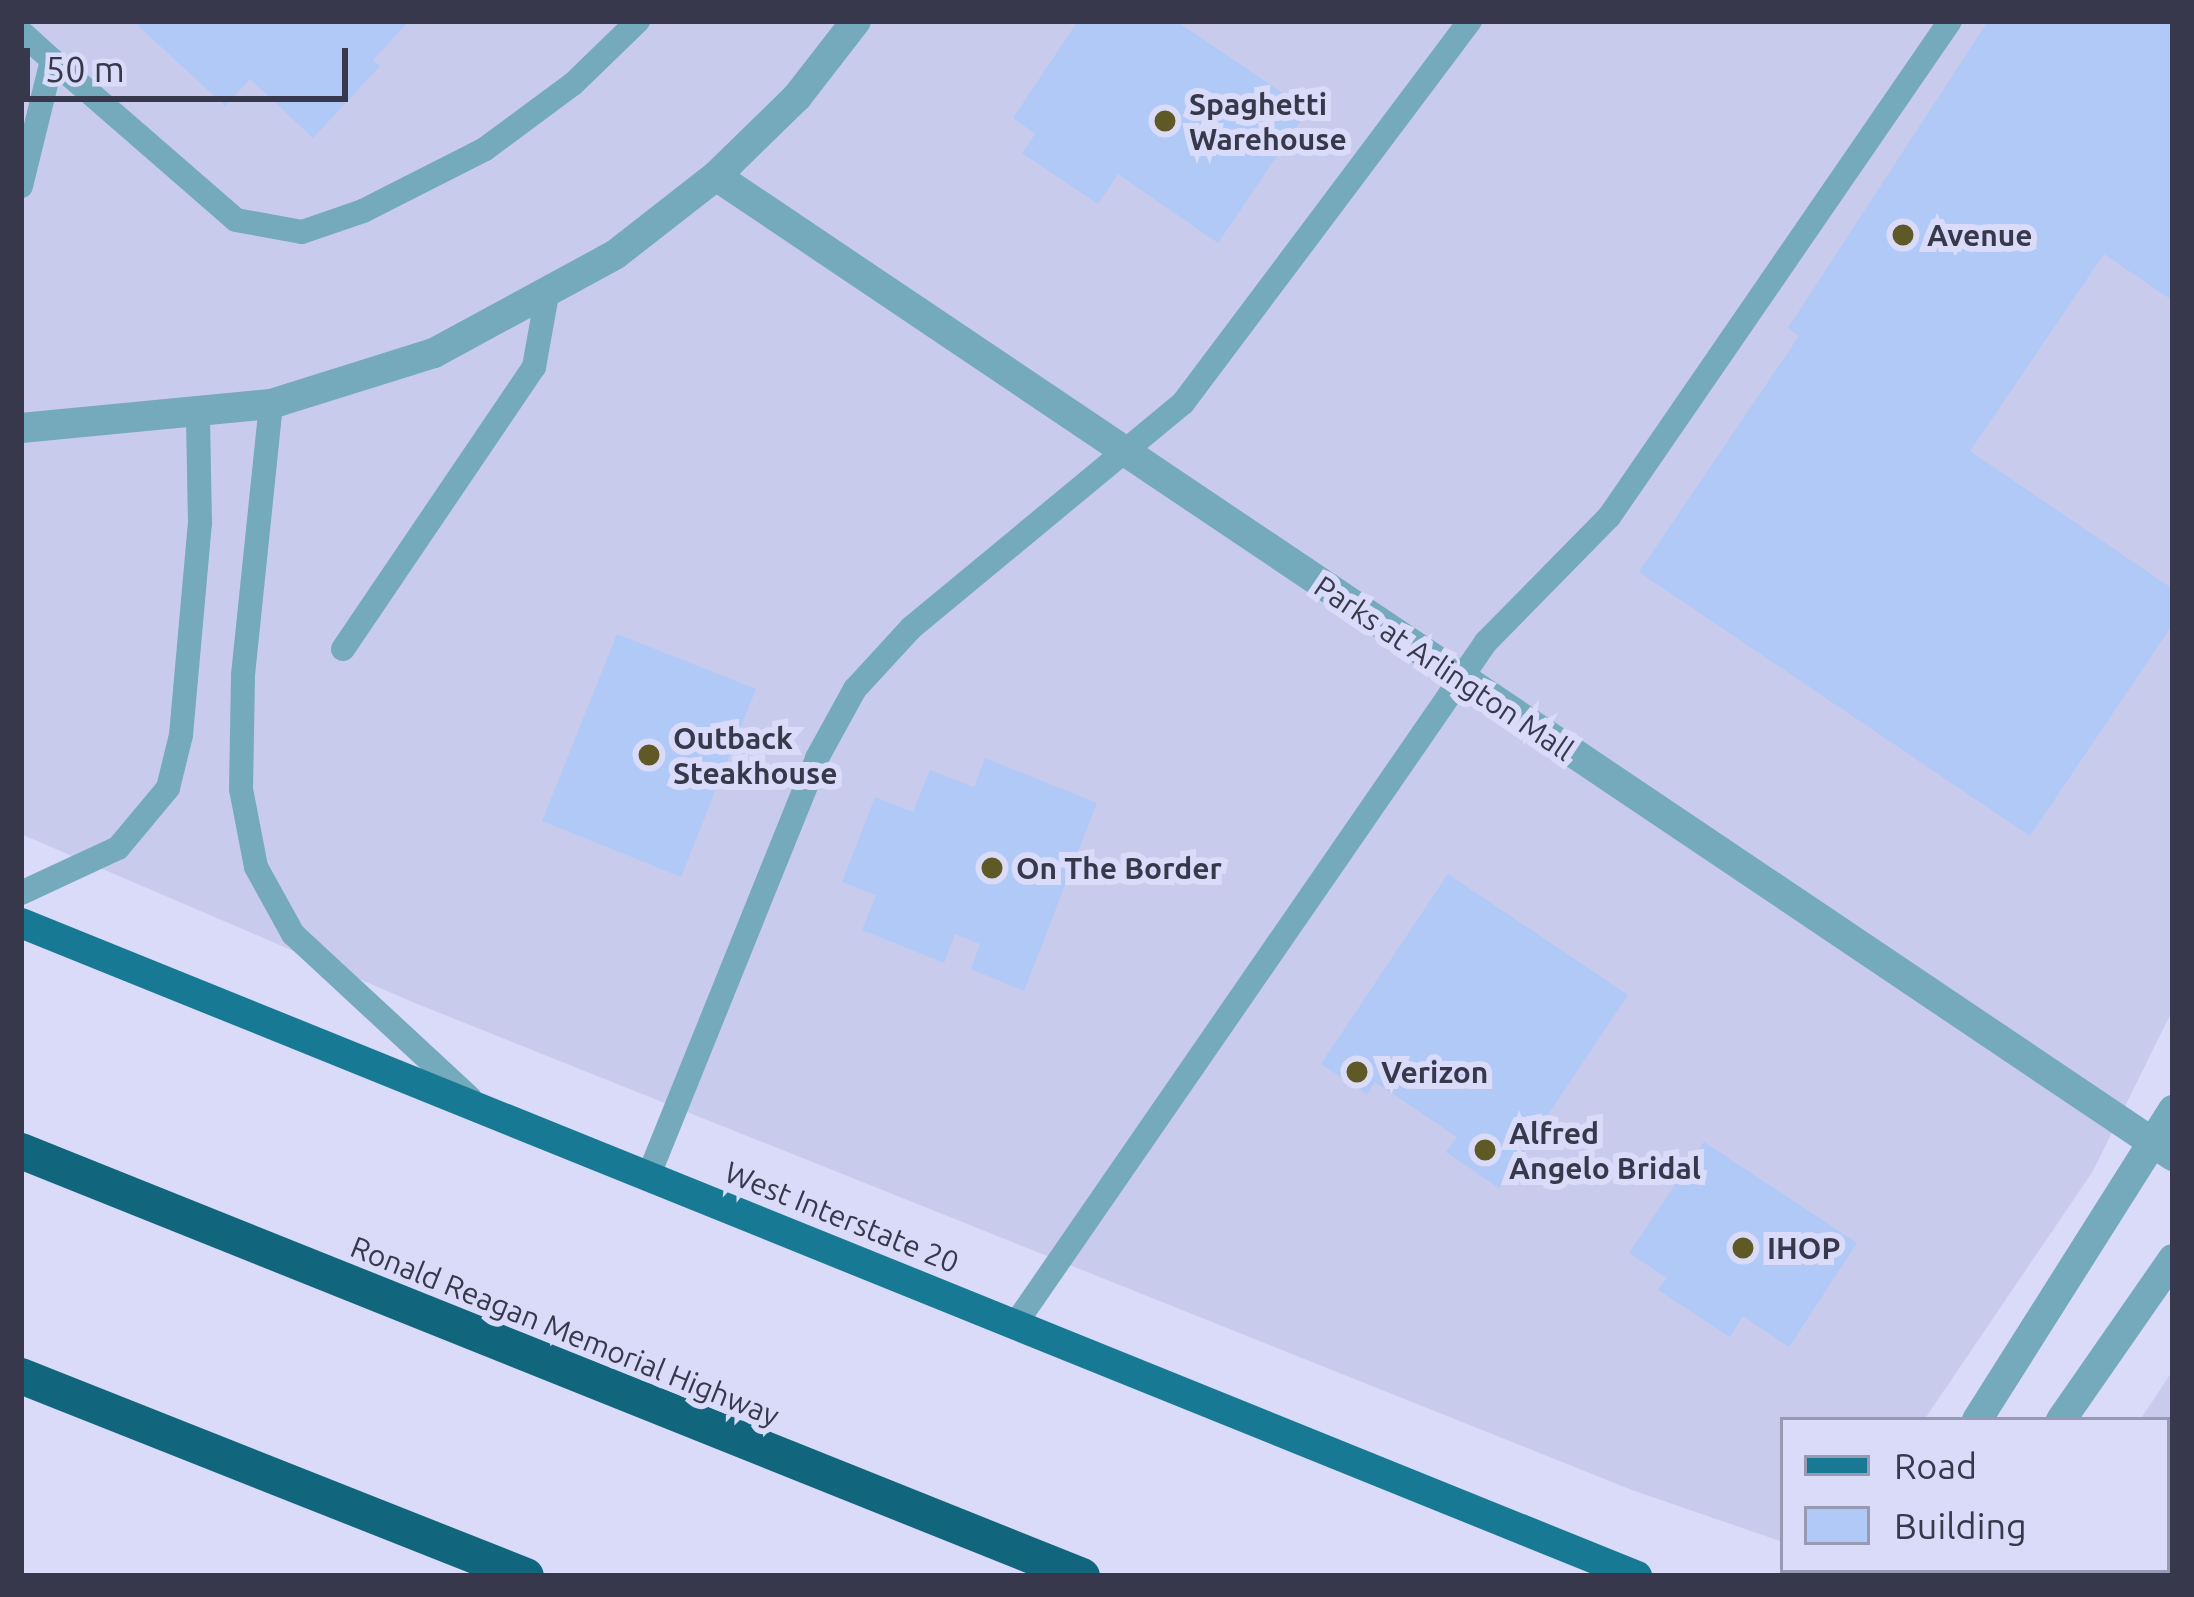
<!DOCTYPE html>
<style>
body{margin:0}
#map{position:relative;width:2194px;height:1597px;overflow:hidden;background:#d9dbf9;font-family:Ubuntu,sans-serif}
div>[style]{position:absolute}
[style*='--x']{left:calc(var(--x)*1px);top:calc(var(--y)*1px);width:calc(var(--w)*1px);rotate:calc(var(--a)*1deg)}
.built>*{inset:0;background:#c8cbec}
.building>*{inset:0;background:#b0c9f6}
.service>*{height:24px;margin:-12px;padding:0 12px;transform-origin:12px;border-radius:12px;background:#75a9bc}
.minor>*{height:30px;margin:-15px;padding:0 15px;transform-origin:15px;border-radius:15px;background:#75a9bc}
.tertiary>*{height:30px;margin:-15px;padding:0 15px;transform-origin:15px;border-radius:15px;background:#75a9bc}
.primary>*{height:30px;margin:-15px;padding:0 15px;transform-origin:15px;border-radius:15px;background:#177994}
.motorway>*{height:36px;margin:-18px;padding:0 18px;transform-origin:18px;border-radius:18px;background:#11657c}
.dots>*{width:33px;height:33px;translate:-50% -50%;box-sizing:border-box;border:6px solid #d9dbf9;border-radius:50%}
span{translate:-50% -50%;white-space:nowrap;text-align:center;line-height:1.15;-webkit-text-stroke:12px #d9dbf9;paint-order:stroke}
.poi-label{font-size:30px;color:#37384c;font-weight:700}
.left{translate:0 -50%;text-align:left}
.street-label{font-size:30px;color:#37384c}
.frame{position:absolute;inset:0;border:24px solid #37384c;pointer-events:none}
.legend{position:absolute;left:1780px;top:1417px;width:390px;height:156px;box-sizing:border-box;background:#d9dbf9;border:3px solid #989ab4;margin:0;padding:15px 21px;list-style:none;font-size:36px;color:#37384c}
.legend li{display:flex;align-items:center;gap:24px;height:60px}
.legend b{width:60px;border:3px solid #989ab4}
.scale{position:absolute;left:24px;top:48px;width:324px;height:54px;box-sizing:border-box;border:6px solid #37384c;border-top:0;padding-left:15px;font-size:36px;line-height:42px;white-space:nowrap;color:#37384c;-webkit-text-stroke:9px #d9dbf9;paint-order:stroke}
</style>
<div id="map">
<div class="built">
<i style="clip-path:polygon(21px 21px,2173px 21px,2173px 1009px,2093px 1171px,1924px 1420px,1783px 1420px,1783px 1542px,1632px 1490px,415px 1003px,21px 834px)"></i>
<i style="clip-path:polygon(2173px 1370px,2173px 1576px,2155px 1576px,2145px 1570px,2167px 1570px,2167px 1420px,2140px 1420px)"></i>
</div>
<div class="building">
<i style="clip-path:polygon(133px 21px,409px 21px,373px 60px,380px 66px,313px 138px,250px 79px,225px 106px)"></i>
<i style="clip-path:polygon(1078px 21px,1176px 21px,1308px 110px,1218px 243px,1118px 174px,1098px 204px,1022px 153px,1035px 134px,1013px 118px)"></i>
<i style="clip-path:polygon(1988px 21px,2173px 21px,2173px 301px,2104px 254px,1970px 451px,2173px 589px,2173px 624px,2030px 836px,1639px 572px,1799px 336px,1788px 328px)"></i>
<i style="clip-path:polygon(617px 634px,756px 689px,681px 877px,542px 821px)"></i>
<i style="clip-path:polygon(985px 758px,1097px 803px,1024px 991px,971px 969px,980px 944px,955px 934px,944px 963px,862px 930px,876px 895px,842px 882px,875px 797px,913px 812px,930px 770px,974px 787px)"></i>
<i style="clip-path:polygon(1448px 874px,1628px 995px,1499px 1188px,1446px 1152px,1457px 1137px,1375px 1082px,1367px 1094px,1321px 1064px)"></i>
<i style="clip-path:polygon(1704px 1142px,1857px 1243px,1789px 1347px,1743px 1316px,1730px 1337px,1658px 1290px,1667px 1278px,1629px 1253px)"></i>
</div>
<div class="service">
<i style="--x:21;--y:32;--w:42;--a:42.1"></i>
<i style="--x:52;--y:60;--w:130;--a:103.8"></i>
<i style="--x:52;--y:60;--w:244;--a:41"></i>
<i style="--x:236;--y:220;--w:67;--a:10.3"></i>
<i style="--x:302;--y:232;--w:65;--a:-19"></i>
<i style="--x:363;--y:211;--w:137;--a:-26.9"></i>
<i style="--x:485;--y:149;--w:109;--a:-36.5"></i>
<i style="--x:573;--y:84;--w:91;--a:-44.1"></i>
<i style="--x:271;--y:404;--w:273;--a:95.9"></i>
<i style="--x:243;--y:676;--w:113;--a:91"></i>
<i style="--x:241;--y:789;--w:79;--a:79.1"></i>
<i style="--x:256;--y:867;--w:77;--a:61.1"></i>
<i style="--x:293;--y:934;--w:241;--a:42.8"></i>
<i style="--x:343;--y:649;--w:341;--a:-55.9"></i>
<i style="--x:534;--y:367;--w:73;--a:-79.8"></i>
<i style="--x:21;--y:893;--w:107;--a:-24.9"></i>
<i style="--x:118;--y:848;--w:78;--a:-50.2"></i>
<i style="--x:168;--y:788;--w:55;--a:-76.2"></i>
<i style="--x:181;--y:735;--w:213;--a:-84.9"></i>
<i style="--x:200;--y:523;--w:109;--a:-91.1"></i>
<i style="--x:648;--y:1177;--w:452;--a:-68"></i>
<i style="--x:817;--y:758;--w:79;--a:-61.2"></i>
<i style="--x:855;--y:689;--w:83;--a:-47.4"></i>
<i style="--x:911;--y:628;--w:353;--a:-39.6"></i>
<i style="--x:1183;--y:403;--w:478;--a:-53.1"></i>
<i style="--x:1014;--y:1326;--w:831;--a:-55.39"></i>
<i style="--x:1486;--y:642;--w:175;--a:-45.5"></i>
<i style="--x:1609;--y:517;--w:602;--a:-55.49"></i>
<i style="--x:2167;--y:1450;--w:12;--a:-59"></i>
<i style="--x:2167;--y:1516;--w:9;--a:49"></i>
</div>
<div class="minor">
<i style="--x:716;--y:176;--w:1756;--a:33.93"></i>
<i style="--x:21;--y:428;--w:251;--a:-5.5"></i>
<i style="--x:271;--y:404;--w:171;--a:-17.4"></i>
<i style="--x:434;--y:353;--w:207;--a:-28.5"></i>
<i style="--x:616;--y:254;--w:127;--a:-38"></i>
<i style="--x:716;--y:176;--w:113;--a:-44.3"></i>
<i style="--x:797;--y:97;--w:96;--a:-52.2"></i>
</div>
<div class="tertiary">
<i style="--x:1977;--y:1420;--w:367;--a:-57.7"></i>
<i style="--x:2061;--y:1420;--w:196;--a:-55.2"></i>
<i style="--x:1866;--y:1576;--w:7;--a:-56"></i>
<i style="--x:1977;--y:1576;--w:6;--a:-72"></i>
</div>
<div class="primary">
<i style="--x:21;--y:923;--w:1743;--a:22"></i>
</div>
<div class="motorway">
<i style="--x:21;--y:1151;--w:1143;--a:21.83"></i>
<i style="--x:21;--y:1376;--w:543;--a:21.61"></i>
</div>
<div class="dots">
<i style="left:1165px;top:121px;background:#5f5925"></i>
<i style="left:1903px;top:235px;background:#5f5925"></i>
<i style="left:649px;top:755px;background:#5f5925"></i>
<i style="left:992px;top:868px;background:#5f5925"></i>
<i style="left:1357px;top:1072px;background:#5f5925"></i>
<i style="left:1485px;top:1150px;background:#5f5925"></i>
<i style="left:1743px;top:1248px;background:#5f5925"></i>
</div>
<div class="poi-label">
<span class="left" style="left:1189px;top:121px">Spaghetti<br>Warehouse</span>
<span class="left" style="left:1927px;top:235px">Avenue</span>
<span class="left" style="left:673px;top:755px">Outback<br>Steakhouse</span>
<span class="left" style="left:1016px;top:868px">On The Border</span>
<span class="left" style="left:1381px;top:1072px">Verizon</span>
<span class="left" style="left:1509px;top:1150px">Alfred<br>Angelo Bridal</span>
<span class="left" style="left:1767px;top:1248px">IHOP</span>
</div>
<div class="street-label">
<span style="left:1444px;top:668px;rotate:34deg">Parks at Arlington Mall</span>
<span style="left:842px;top:1217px;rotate:22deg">West Interstate 20</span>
<span style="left:565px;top:1331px;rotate:22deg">Ronald Reagan Memorial Highway</span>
</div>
<div class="frame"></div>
<ul class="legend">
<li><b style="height:15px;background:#177994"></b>Road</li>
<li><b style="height:33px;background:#b0c9f6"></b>Building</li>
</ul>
<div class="scale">50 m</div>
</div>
